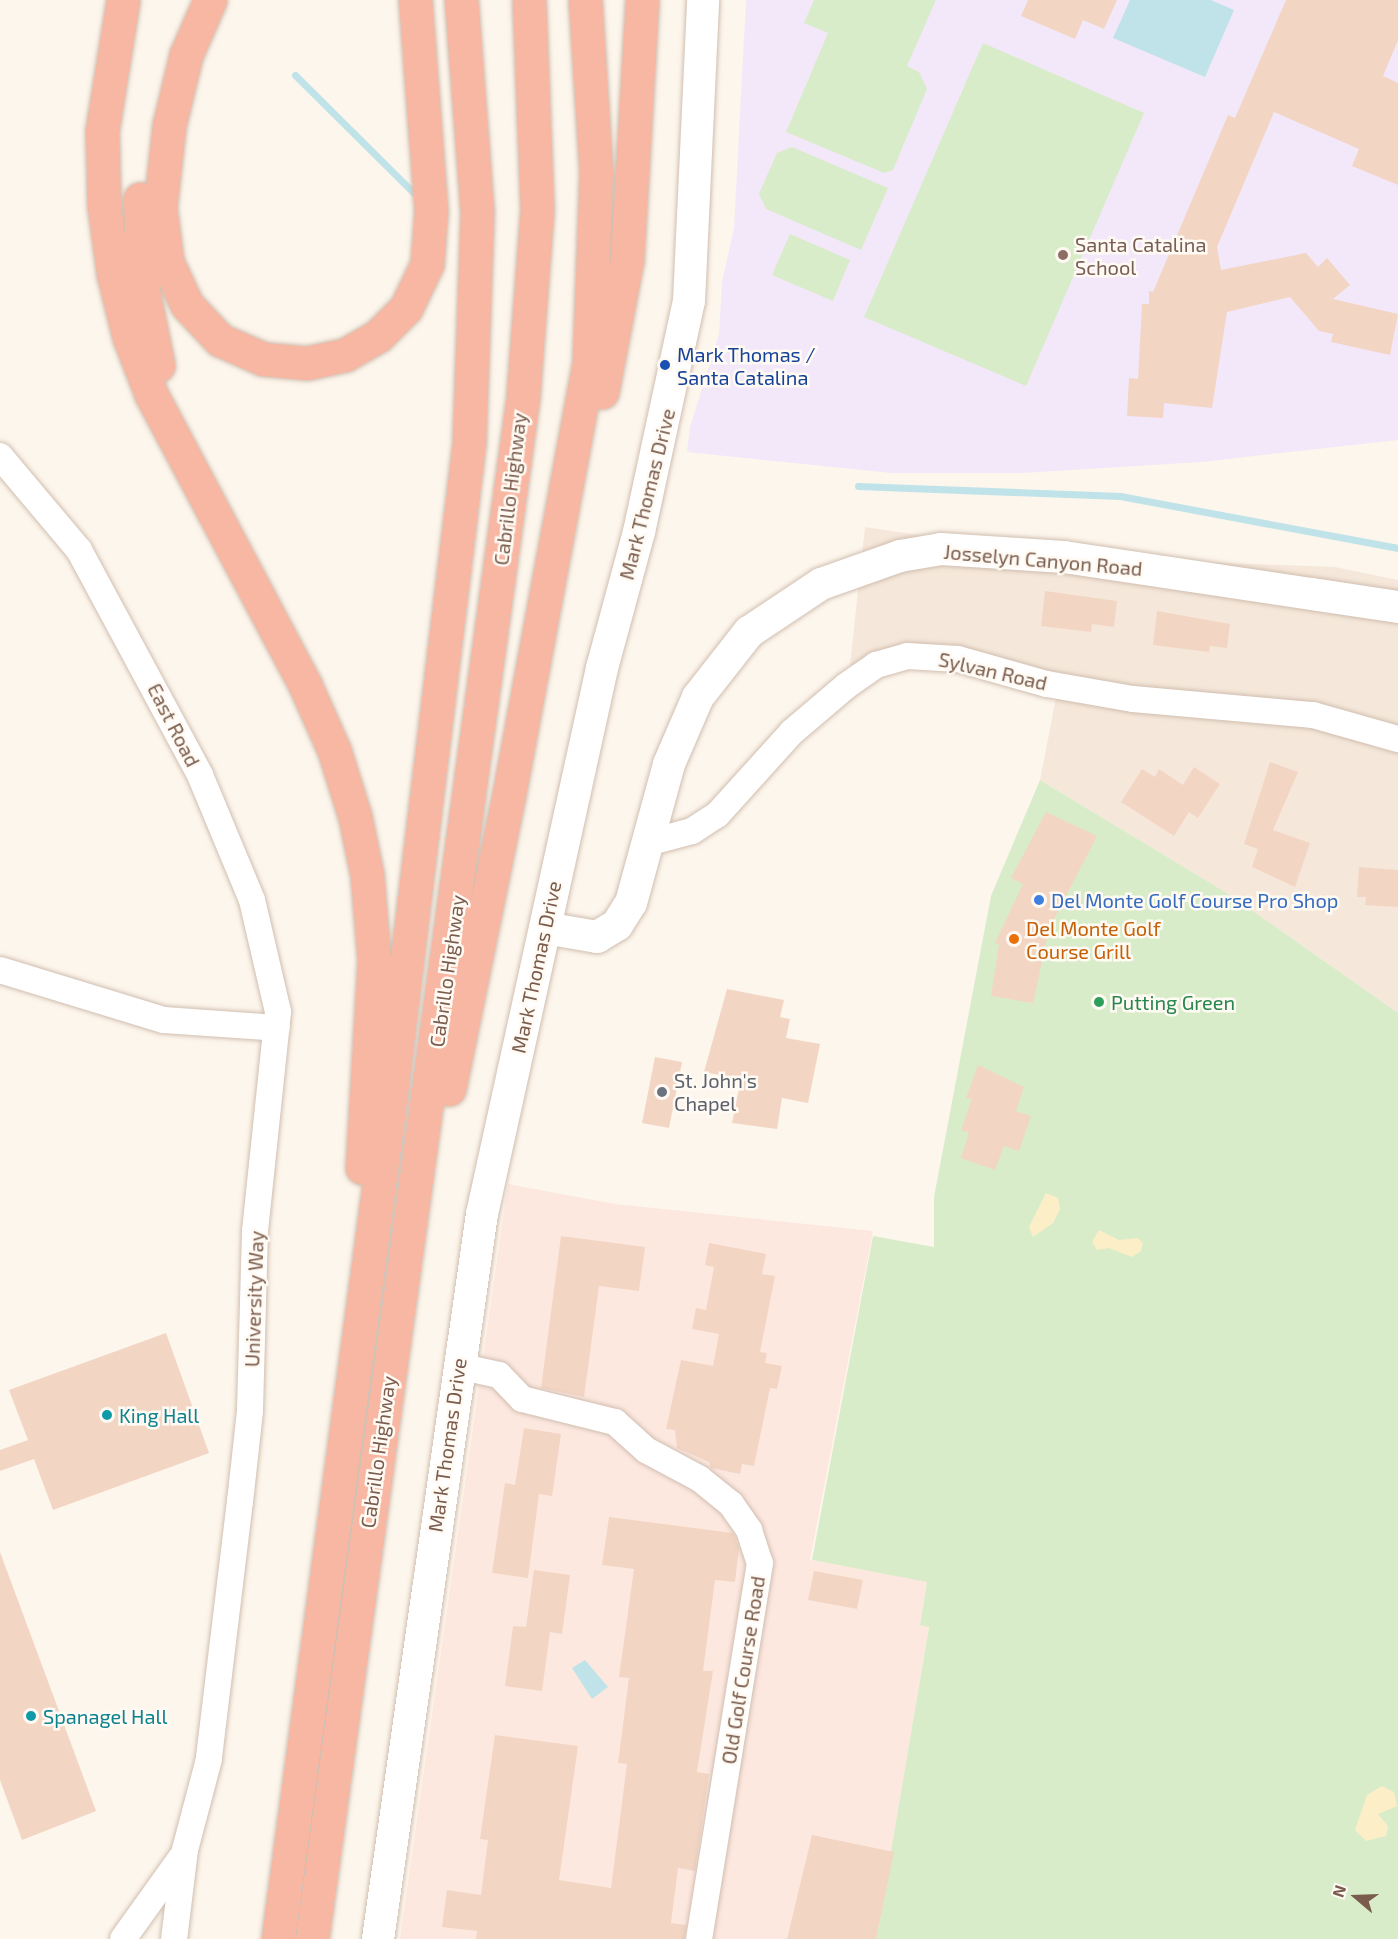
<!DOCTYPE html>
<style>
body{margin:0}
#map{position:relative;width:1398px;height:1939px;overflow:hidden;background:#fdf6ec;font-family:"Exo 2",sans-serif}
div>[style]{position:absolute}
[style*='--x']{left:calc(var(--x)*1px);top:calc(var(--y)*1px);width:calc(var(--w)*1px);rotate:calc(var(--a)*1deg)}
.residential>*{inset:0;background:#f5e8da}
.commercial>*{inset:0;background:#fde8e0}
.education>*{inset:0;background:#f3e8fa}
.green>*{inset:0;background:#d8ecc9}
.sand>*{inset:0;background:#fcefc7}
.water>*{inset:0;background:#bfe3e8}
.stream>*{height:7px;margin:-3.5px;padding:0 3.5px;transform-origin:3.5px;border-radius:3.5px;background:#bfe3e8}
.building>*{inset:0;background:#f3d5c3}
.roads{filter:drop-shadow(0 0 2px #d1beb0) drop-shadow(0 0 2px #d1beb0)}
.minor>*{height:26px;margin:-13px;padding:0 13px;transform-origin:13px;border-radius:13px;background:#fff}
.tertiary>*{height:32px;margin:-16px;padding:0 16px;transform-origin:16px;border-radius:16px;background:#fff}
.motorway>*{height:33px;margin:-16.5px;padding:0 16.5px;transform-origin:16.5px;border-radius:16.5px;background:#f7b7a3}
.dots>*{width:16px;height:16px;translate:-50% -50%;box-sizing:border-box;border:3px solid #fffaf3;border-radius:50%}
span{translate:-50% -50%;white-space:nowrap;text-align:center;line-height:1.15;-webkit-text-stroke:5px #fffaf3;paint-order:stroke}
.education-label{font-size:20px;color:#785e54}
.left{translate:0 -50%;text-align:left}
.transit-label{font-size:20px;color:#164399}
.street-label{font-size:20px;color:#7a5c4d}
.shop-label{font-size:20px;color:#366cbe}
.food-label{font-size:20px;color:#c56008}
.leisure-label{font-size:20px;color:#27864d}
.worship-label{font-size:20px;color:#5b616d}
.culture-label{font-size:20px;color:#0d838f}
.north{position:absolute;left:1326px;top:1867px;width:60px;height:60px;-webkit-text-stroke:4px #fffaf3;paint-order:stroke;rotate:289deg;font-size:16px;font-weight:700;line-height:24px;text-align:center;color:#7a5c4d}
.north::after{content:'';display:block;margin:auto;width:21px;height:27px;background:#7a5c4d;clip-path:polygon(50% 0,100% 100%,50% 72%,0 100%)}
</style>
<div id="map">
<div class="residential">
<i style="clip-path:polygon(865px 527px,1064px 557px,1335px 567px,1398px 580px,1398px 1013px,1230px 895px,1040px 780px,1061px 672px,850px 665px)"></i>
</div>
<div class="commercial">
<i style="clip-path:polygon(508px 1184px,615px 1204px,873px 1231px,810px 1560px,927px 1581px,920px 1624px,929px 1626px,876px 1939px,400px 1939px)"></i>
</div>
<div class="education">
<i style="clip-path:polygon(746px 0,1398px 0,1398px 440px,1201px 462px,1023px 473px,891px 473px,687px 452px,690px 427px,719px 334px,722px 282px,734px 228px)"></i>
</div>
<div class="green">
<i style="clip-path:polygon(814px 0,936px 0,907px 66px,919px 72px,927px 89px,893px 170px,884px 173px,786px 132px,828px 33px,804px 23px)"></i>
<i style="clip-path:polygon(983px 43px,1144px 113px,1026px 386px,864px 317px)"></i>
<i style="clip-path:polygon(792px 147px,888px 188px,861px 250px,766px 209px,759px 194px,777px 153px)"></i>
<i style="clip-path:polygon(790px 234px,850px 260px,833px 301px,772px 275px)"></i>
<i style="clip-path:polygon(1040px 780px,1230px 895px,1398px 1013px,1398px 1939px,876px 1939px,929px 1627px,920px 1625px,927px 1582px,812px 1560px,873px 1236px,934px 1247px,934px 1197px,991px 896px)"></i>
</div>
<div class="sand">
<i style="clip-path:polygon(1046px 1193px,1058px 1198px,1060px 1209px,1053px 1223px,1033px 1237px,1029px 1227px)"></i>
<i style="clip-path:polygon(1099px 1230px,1119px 1240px,1138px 1238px,1143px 1243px,1141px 1251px,1132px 1257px,1109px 1248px,1097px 1250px,1092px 1242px)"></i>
<i style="clip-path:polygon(1382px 1786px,1394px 1792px,1397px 1806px,1378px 1814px,1388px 1826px,1386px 1836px,1366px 1841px,1355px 1830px,1367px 1795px)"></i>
</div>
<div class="water">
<i style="clip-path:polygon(1130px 0,1211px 0,1234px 10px,1205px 77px,1113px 38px)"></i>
<i style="clip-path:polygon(585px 1660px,608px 1687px,592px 1699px,572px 1668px)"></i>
</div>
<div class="stream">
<i style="--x:295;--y:75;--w:168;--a:44.8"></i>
<i style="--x:858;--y:486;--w:262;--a:2.2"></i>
<i style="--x:1120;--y:496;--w:283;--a:10.6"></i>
</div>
<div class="building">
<i style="clip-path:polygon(1028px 0,1117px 0,1104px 29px,1083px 20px,1075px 39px,1021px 16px)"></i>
<i style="clip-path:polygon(1286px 0,1398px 0,1398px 40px,1383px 76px,1398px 83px,1398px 185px,1352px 166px,1359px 149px,1274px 112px,1217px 247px,1221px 270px,1306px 253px,1318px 267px,1327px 258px,1350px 285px,1333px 299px,1398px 314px,1390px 355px,1331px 342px,1333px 334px,1319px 331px,1290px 297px,1227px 312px,1212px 408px,1164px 403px,1163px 418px,1127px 416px,1129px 378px,1138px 379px,1142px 304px,1149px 304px,1149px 291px,1153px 292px,1228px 115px,1235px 118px)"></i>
<i style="clip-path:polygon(1045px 591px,1117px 601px,1114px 627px,1092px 624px,1091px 632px,1041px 626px)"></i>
<i style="clip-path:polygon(1157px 611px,1230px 624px,1227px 648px,1210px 646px,1209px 652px,1153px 645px)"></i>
<i style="clip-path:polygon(1270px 762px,1298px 772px,1273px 830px,1310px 843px,1295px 887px,1252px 867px,1258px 849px,1244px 844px)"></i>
<i style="clip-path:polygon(1194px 767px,1220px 784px,1198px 818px,1189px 812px,1174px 836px,1121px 802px,1142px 769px,1155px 777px,1159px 769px,1183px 785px)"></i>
<i style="clip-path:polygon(1046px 812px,1097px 836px,1049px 929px,1033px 1003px,991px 996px,999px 944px,995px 943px,1023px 884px,1011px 878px)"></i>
<i style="clip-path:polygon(1359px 867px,1398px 870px,1398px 907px,1365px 905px,1366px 897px,1357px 897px)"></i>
<i style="clip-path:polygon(727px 989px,784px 1000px,780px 1017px,790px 1019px,786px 1038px,820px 1044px,808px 1103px,782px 1098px,777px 1129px,732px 1123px,741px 1079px,704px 1072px)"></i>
<i style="clip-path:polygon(655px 1057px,682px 1062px,669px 1128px,642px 1123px)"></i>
<i style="clip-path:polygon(978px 1065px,1024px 1087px,1016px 1111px,1031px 1116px,1019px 1151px,1004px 1146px,995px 1170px,961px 1158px,969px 1133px,961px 1130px,972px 1099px,966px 1098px)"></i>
<i style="clip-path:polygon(561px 1236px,645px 1247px,639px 1291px,599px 1286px,584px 1397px,541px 1388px)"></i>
<i style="clip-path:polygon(709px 1243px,766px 1254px,762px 1274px,775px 1276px,760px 1352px,767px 1353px,765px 1363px,782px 1366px,777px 1389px,770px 1388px,754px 1466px,742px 1464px,740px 1474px,711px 1468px,709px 1462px,677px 1448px,675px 1430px,666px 1429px,681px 1360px,713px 1366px,719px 1334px,692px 1329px,696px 1308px,706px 1310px,714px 1267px,705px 1265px)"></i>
<i style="clip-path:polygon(166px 1333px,209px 1453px,53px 1510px,34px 1459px,0 1471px,0 1450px,28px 1440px,9px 1390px)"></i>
<i style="clip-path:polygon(524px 1428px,561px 1434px,552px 1496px,539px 1494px,528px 1578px,492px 1573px,505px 1483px,515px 1485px)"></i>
<i style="clip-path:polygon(609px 1517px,733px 1533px,739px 1548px,735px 1582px,715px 1580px,703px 1671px,713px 1671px,697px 1772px,709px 1774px,695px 1871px,678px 1868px,671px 1923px,686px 1925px,684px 1939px,476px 1939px,477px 1931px,442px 1927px,447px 1890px,481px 1895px,488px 1840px,480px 1839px,495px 1735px,578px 1746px,559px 1880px,611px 1888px,627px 1764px,618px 1763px,629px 1678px,619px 1677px,634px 1569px,602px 1565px)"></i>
<i style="clip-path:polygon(0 1552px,96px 1811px,22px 1840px,0 1780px)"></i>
<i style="clip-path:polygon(534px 1570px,570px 1575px,562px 1634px,550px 1632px,542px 1691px,505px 1686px,513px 1626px,526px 1627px)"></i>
<i style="clip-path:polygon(814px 1571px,863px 1580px,857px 1609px,808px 1600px)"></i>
<i style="clip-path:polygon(812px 1835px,894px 1852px,876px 1939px,787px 1939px)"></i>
</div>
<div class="roads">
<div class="minor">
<i style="--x:0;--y:456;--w:123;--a:50"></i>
<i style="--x:79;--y:550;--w:255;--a:61.7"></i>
<i style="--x:200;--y:775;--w:135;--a:67.4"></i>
<i style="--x:252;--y:900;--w:115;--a:76.9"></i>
<i style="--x:278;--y:1012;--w:220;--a:96"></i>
<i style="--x:255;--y:1231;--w:180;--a:91.6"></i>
<i style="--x:250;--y:1411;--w:91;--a:96.3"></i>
<i style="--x:240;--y:1501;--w:260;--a:96.9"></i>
<i style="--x:209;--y:1759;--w:94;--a:104.8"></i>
<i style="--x:185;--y:1850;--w:90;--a:97"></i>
<i style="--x:651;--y:842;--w:42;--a:-15"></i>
<i style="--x:692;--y:831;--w:30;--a:-33"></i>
<i style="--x:717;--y:815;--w:112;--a:-47.9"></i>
<i style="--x:792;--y:732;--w:71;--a:-40.4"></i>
<i style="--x:846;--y:686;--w:37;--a:-35"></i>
<i style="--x:876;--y:665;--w:32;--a:-16"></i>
<i style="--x:907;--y:656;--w:51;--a:3.4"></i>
<i style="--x:958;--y:659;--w:92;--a:15.7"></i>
<i style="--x:1047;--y:684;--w:87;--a:9.9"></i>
<i style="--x:1133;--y:699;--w:181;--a:5.1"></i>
<i style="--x:1313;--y:715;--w:88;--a:15.8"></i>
<i style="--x:0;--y:970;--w:171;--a:17"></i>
<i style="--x:164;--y:1020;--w:113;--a:4"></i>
<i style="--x:458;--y:1366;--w:42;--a:12.4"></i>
<i style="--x:499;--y:1375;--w:33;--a:46"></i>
<i style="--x:522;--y:1399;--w:96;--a:13.9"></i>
<i style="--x:615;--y:1422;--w:42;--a:42.1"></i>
<i style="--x:646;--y:1450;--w:61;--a:28.2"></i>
<i style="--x:700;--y:1479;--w:40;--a:39"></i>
<i style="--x:731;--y:1504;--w:32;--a:55"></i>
<i style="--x:749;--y:1530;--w:35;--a:72"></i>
<i style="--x:760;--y:1563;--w:381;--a:99.2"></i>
<i style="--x:123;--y:1939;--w:100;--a:-54.4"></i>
</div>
<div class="tertiary">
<i style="--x:545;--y:928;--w:53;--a:9.8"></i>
<i style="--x:597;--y:937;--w:23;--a:-31"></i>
<i style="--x:617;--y:925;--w:26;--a:-58"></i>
<i style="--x:631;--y:903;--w:144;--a:-74.7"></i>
<i style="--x:669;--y:764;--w:73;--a:-66.6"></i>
<i style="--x:698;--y:697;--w:83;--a:-51.9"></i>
<i style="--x:749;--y:632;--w:87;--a:-33.7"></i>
<i style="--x:821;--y:584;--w:84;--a:-19.5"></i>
<i style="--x:900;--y:556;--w:42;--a:-9.7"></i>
<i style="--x:941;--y:549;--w:123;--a:3.7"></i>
<i style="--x:1064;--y:557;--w:338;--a:8.5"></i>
<i style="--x:378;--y:1939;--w:732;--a:-81.84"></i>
<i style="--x:482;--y:1214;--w:559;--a:-77.6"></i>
<i style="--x:602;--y:668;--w:141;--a:-74.8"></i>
<i style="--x:639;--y:532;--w:236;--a:-77.8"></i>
<i style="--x:689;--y:301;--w:301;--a:-87.3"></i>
</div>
<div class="motorway">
<i style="--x:123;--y:0;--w:133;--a:99.1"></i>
<i style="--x:102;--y:131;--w:75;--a:88.5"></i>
<i style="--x:104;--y:206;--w:68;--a:82.3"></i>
<i style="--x:113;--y:273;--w:66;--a:76"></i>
<i style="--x:129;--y:337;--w:61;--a:68.9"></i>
<i style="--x:151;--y:394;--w:329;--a:62.1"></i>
<i style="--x:305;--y:685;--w:71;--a:66"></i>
<i style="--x:334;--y:750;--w:70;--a:72.6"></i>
<i style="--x:355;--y:817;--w:59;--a:78.3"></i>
<i style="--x:367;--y:875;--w:86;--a:85.3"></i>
<i style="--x:374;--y:961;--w:207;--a:93.3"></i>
<i style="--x:210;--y:0;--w:60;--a:113.6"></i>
<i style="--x:186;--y:55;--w:73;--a:103.5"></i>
<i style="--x:169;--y:126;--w:82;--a:96.3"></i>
<i style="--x:160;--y:208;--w:54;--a:82.6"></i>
<i style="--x:167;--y:262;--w:47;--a:65.1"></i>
<i style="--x:187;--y:305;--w:48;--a:46.7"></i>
<i style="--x:220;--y:340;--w:47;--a:23.8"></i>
<i style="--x:263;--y:359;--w:44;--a:5.2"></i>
<i style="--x:307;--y:363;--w:39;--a:-12"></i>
<i style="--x:345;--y:355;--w:38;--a:-30"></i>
<i style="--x:378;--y:336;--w:40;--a:-45"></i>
<i style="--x:406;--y:308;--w:49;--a:-64.5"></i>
<i style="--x:427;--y:264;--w:53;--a:-85.7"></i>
<i style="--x:431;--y:211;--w:212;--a:-94.3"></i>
<i style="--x:140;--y:199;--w:92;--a:88.1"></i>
<i style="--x:143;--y:291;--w:76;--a:78.5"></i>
<i style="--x:602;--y:392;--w:134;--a:-79.3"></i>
<i style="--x:627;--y:260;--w:260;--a:-86.7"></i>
<i style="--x:449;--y:1089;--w:301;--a:-78.5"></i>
<i style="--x:509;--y:794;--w:440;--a:-79.5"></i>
<i style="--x:589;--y:361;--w:188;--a:-87.9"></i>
<i style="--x:596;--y:173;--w:173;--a:-93.6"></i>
<i style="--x:278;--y:1939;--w:837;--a:-82.38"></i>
<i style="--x:389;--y:1109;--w:671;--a:-83.15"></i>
<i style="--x:469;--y:443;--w:232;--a:-88"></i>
<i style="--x:477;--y:211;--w:212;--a:-94.3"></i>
<i style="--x:312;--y:1939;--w:1557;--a:-82.21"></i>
<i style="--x:523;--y:396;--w:188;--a:-85.7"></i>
<i style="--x:537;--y:209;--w:209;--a:-92.2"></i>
</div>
</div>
<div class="dots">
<i style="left:1063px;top:255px;background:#8d6e63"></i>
<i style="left:665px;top:365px;background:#1a4fb4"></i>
<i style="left:1039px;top:900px;background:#3f7fe0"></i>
<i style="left:1014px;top:939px;background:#e8710a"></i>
<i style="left:1099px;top:1002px;background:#2e9e5b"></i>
<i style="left:662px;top:1092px;background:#6b7280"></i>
<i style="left:107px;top:1415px;background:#0f9aa8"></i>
<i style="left:31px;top:1716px;background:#0f9aa8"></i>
</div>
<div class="education-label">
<span class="left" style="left:1075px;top:256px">Santa Catalina<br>School</span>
</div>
<div class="transit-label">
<span class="left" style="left:677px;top:366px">Mark Thomas /<br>Santa Catalina</span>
</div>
<div class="street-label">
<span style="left:510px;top:489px;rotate:-83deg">Cabrillo Highway</span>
<span style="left:647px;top:494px;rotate:-76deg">Mark Thomas Drive</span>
<span style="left:1043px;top:560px;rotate:5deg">Josselyn Canyon Road</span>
<span style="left:993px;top:671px;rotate:13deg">Sylvan Road</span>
<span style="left:174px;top:725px;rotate:63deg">East Road</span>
<span style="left:536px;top:967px;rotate:-78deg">Mark Thomas Drive</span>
<span style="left:447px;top:971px;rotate:-82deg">Cabrillo Highway</span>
<span style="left:254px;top:1299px;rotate:-88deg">University Way</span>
<span style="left:447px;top:1445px;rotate:-82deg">Mark Thomas Drive</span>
<span style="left:378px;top:1452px;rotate:-82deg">Cabrillo Highway</span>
<span style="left:743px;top:1670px;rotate:-81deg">Old Golf Course Road</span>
</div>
<div class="shop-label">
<span class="left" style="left:1051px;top:900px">Del Monte Golf Course Pro Shop</span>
</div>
<div class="food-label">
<span class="left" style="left:1026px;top:940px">Del Monte Golf<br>Course Grill</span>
</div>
<div class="leisure-label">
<span class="left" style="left:1111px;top:1002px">Putting Green</span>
</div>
<div class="worship-label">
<span class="left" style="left:674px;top:1092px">St. John's<br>Chapel</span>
</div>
<div class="culture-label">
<span class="left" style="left:119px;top:1415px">King Hall</span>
<span class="left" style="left:43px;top:1716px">Spanagel Hall</span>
</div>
<div class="north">N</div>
</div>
